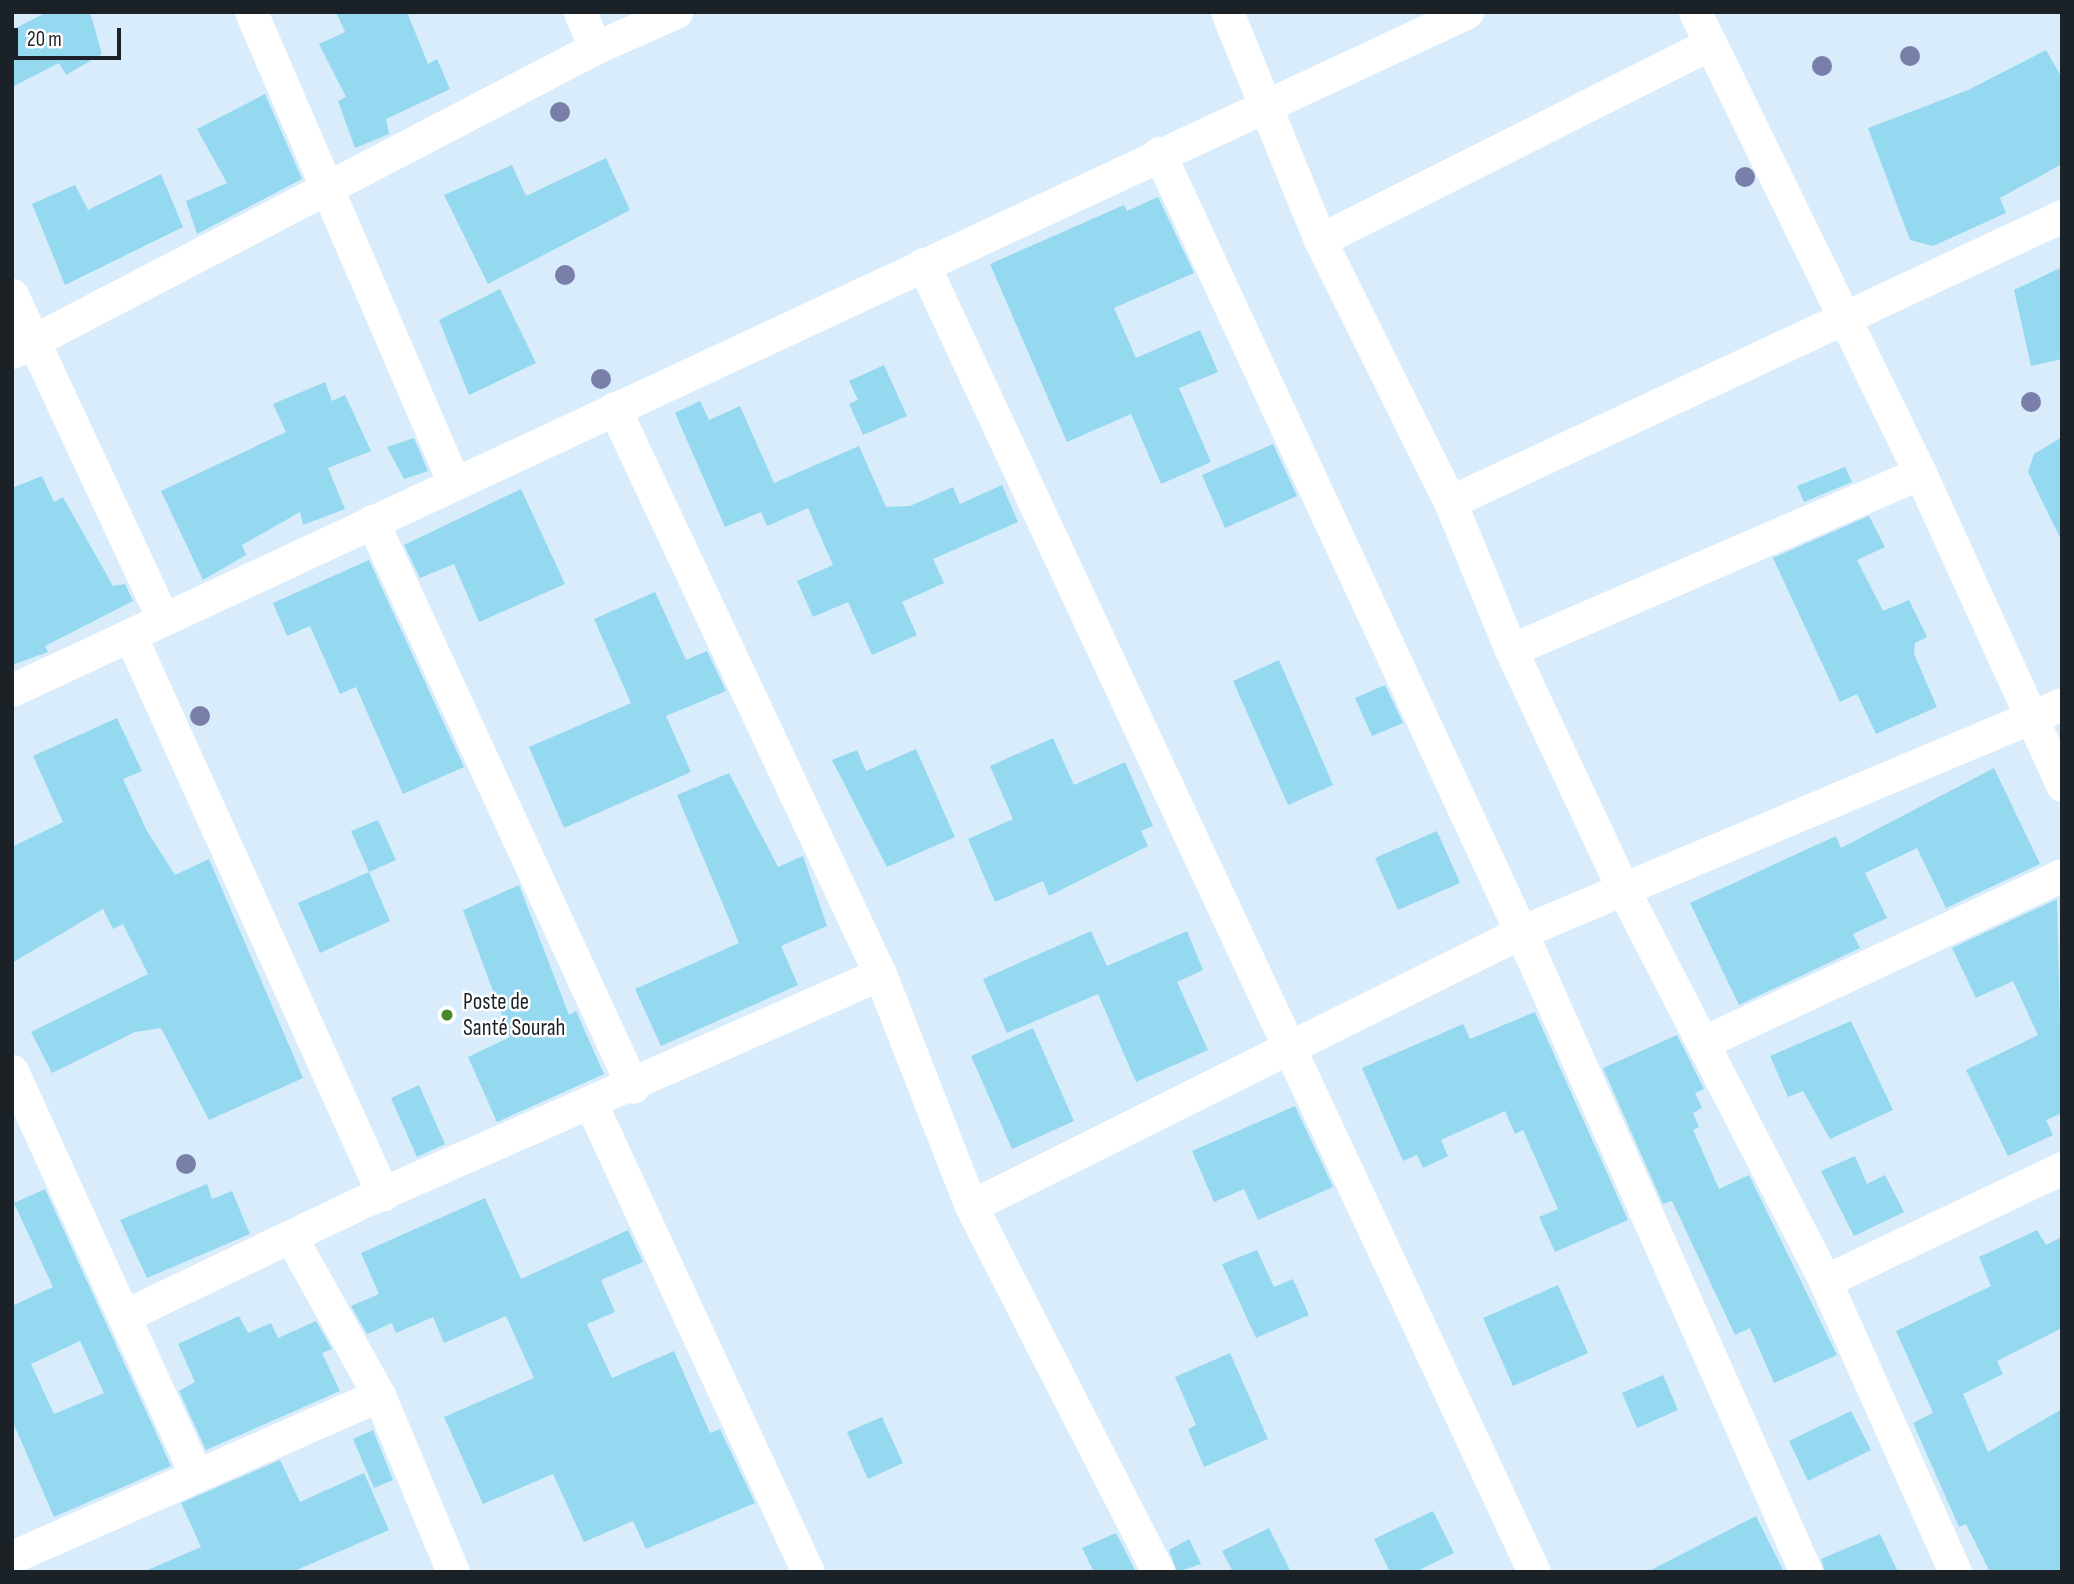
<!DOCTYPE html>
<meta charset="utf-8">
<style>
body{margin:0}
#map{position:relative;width:2074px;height:1584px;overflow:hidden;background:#d8ecfc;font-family:"Sofia Sans Condensed",sans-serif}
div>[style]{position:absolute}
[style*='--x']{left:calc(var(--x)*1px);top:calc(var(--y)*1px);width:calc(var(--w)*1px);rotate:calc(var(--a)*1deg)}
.building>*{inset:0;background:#95d9f0}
.minor>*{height:33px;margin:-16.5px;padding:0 16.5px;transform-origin:16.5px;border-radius:16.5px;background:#fff}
.trees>*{width:20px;height:20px;margin:-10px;border-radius:50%;background:#797fa8}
.dots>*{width:19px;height:19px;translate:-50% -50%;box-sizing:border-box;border:4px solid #fff;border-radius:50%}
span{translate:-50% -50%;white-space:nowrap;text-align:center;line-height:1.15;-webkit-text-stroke:5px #fff;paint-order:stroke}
.poi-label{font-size:23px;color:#1a2127}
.left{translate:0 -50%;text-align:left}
.frame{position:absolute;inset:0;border:14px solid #1a2127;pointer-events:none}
.scale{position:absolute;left:14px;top:28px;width:107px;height:32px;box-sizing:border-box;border:4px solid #1a2127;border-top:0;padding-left:9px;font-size:21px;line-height:24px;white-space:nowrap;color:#1a2127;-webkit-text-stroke:5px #fff;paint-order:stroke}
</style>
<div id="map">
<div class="building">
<i style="clip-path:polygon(47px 12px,90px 12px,102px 54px,66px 75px,59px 63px,12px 87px,12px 30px)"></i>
<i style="clip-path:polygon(336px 12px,407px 12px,428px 64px,437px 59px,450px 89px,386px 119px,389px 134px,355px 148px,338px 101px,346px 97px,319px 44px,345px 32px)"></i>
<i style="clip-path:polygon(2046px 50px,2062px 78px,2062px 164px,2000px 198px,2006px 213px,1933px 246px,1910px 240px,1868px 128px,1968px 90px)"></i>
<i style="clip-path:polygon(265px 94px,302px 179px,197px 234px,186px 201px,227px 183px,197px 129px)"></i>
<i style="clip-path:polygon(606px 158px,630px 210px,488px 284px,444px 195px,512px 165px,526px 196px)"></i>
<i style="clip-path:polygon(161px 174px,183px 227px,65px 285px,32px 204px,75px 185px,88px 210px)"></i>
<i style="clip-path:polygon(1158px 197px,1194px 273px,1114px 308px,1136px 358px,1200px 330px,1218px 372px,1179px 388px,1211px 462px,1161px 484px,1131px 414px,1067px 442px,990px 264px,1124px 205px,1127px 211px)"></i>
<i style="clip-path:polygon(2062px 267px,2062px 359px,2031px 366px,2014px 290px)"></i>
<i style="clip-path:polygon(500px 289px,536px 363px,469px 395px,439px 320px)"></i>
<i style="clip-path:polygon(884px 365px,907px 416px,863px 435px,849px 404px,858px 400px,849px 381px)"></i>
<i style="clip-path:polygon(325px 382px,332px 401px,345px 395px,371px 451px,328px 468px,345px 509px,303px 525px,300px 512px,242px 545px,246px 555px,203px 580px,161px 491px,286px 432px,273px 404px)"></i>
<i style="clip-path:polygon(700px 401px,709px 420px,740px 406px,774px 483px,859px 446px,886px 507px,910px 506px,953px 487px,960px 504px,1002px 485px,1018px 522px,933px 559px,944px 583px,902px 602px,917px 635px,872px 655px,848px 602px,813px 617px,797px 581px,833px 565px,808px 508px,767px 526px,761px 512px,725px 527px,675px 413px)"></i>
<i style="clip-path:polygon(2062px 437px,2062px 542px,2028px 472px,2034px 454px)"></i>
<i style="clip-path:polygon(414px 438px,428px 471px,404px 479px,387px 447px)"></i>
<i style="clip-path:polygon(1273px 444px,1297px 496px,1225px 528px,1202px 475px)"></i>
<i style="clip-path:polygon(1845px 467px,1852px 482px,1804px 502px,1797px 486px)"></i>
<i style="clip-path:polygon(42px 476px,54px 502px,63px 497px,113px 586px,125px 584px,133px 601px,45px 646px,48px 652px,12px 665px,12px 488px)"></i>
<i style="clip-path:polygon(521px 489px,565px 584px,479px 622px,454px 564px,420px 578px,404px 545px)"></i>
<i style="clip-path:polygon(1869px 516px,1885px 547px,1857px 560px,1883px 611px,1909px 600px,1927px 637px,1915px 643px,1914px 654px,1937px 707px,1876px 734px,1857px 694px,1840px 702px,1773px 558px)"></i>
<i style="clip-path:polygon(369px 560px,464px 767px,403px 794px,356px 687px,340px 694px,310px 626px,287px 636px,273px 603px)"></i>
<i style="clip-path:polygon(655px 592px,686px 660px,707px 651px,726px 691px,666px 716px,691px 772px,564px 828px,529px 747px,631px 703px,594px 619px)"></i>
<i style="clip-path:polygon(1279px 660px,1333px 785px,1288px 805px,1233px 681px)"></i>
<i style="clip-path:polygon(1385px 685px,1403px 723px,1372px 736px,1355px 698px)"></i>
<i style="clip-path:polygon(117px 718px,142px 771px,123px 779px,147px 831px,175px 875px,209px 859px,303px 1078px,209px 1120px,161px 1028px,135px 1032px,52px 1073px,31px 1032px,148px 974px,123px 924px,113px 929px,103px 909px,12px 963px,12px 847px,63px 822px,33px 756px)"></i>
<i style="clip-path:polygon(1053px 738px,1074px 785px,1125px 762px,1153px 826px,1141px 831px,1148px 846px,1049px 896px,1043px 881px,995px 902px,968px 839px,1013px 819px,990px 766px)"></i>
<i style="clip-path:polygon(916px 749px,955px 837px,887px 867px,832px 760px,857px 750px,866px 771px)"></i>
<i style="clip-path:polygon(1994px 768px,2040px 864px,1946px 908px,1917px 848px,1865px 873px,1887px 918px,1853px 934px,1860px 948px,1739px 1005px,1690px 903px,1836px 836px,1841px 848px)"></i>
<i style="clip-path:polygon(729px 773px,778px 867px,803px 856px,827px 926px,781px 946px,798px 985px,661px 1046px,635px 989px,739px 943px,677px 795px)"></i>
<i style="clip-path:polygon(378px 820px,396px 860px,369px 872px,351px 831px)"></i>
<i style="clip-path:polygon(1437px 831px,1460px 883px,1398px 910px,1375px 858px)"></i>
<i style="clip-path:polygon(369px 872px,390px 921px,320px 953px,298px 903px)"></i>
<i style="clip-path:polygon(519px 885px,569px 1015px,576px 1011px,604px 1074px,497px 1122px,468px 1057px,510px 1037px,463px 910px)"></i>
<i style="clip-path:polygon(2057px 899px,2062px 1113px,2046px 1120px,2053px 1135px,2008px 1156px,1966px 1070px,2038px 1035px,2013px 981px,1976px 998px,1952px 948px)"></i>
<i style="clip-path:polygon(1091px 931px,1107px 966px,1187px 931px,1203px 970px,1177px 982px,1208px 1050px,1136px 1082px,1098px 994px,1007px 1033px,983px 979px)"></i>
<i style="clip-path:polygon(1535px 1012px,1628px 1220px,1555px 1252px,1539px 1217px,1558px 1209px,1523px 1130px,1515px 1134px,1505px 1111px,1441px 1140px,1448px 1156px,1423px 1168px,1417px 1155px,1403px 1161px,1362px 1068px,1463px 1024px,1470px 1039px)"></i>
<i style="clip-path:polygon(1851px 1021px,1893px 1110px,1830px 1139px,1803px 1091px,1788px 1097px,1770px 1056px)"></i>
<i style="clip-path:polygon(1033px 1028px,1074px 1121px,1012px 1149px,971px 1056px)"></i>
<i style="clip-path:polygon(1677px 1035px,1704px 1089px,1695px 1093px,1702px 1108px,1693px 1113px,1699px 1127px,1693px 1130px,1719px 1189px,1749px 1175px,1837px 1355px,1774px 1383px,1750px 1328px,1735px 1335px,1672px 1201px,1663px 1204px,1603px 1068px)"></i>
<i style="clip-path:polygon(419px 1085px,445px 1144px,417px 1157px,391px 1098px)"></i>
<i style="clip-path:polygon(1295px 1106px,1333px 1187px,1258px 1220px,1244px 1189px,1214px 1202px,1192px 1151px)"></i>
<i style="clip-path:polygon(1855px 1156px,1867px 1184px,1885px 1175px,1904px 1212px,1854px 1236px,1821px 1171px)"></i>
<i style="clip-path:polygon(207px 1184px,212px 1199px,232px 1191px,250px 1234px,147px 1278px,120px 1220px)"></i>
<i style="clip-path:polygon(evenodd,45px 1189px,171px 1466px,54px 1517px,12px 1420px,12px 1306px,53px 1287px,14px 1203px,45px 1189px,80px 1341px,104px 1393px,54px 1414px,31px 1364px,80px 1341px)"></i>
<i style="clip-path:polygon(485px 1198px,521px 1279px,628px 1230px,643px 1262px,601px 1280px,615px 1312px,587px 1324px,612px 1378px,674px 1351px,710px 1433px,720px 1429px,755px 1503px,646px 1549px,633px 1521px,584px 1542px,553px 1474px,483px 1504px,444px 1417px,534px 1378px,506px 1316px,444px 1343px,433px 1317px,396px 1333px,392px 1323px,367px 1334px,351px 1306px,379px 1294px,361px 1253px)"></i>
<i style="clip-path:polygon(2037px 1230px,2046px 1245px,2062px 1237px,2062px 1328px,1997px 1361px,2003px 1374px,1963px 1394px,1988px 1452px,2062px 1409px,2062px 1572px,1990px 1572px,1966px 1524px,1959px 1527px,1913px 1423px,1933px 1413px,1896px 1331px,1991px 1286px,1979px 1257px)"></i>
<i style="clip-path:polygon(1257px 1250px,1274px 1287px,1293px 1279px,1309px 1315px,1256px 1338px,1222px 1264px)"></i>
<i style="clip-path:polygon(1558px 1285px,1588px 1353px,1513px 1386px,1483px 1318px)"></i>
<i style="clip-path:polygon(239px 1316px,248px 1333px,271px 1323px,278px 1338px,316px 1321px,332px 1349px,322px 1353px,340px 1391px,206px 1450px,179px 1391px,195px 1382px,178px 1344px)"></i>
<i style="clip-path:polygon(1230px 1353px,1268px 1439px,1204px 1467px,1188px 1429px,1196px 1425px,1175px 1377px)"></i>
<i style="clip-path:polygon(1663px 1375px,1678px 1410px,1637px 1428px,1622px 1393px)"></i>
<i style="clip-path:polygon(1851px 1411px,1871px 1450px,1808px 1481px,1789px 1441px)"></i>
<i style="clip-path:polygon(882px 1417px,903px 1463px,868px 1479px,847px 1432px)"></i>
<i style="clip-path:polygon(373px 1430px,393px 1480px,374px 1488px,353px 1439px)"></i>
<i style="clip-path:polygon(280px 1460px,300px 1502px,364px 1473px,389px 1530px,292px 1572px,143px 1572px,201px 1547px,181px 1503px)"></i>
<i style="clip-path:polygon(1433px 1511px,1454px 1553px,1415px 1572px,1390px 1572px,1374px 1539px)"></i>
<i style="clip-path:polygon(1756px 1516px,1784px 1572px,1647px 1572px)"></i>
<i style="clip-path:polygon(1269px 1528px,1291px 1572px,1233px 1572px,1222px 1551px)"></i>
<i style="clip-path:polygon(1116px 1533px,1136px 1572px,1094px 1572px,1082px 1548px)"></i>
<i style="clip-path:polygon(1880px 1534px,1898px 1572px,1825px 1572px,1821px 1559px)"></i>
<i style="clip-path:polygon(1189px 1539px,1201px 1564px,1177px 1572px,1169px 1550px)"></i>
</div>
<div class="minor">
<i style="--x:251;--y:12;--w:513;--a:66.68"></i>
<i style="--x:580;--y:12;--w:39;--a:67"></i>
<i style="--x:1227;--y:12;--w:246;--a:67.8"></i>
<i style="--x:1320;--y:240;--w:292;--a:63.6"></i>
<i style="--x:1450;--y:502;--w:160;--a:67.6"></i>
<i style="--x:1511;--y:650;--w:264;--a:64.9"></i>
<i style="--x:1623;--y:889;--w:441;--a:62.7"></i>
<i style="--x:1825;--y:1281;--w:319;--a:65.9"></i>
<i style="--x:1695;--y:12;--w:513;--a:63.98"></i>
<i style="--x:1920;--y:473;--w:343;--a:65.5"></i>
<i style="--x:1159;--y:153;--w:859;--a:65.08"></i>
<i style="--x:1521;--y:932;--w:701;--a:66"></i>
<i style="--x:1320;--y:240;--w:434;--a:-26.7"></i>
<i style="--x:923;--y:264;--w:1444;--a:64.96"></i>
<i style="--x:12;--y:295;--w:357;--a:65"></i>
<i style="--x:12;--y:352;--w:657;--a:-27.54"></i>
<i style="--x:595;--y:48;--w:89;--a:-24"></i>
<i style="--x:614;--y:408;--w:625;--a:64.83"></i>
<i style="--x:880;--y:974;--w:249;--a:68.6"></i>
<i style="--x:971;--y:1206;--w:411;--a:62.9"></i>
<i style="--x:1450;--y:502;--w:676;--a:-25.05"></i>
<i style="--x:372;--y:521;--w:623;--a:65.24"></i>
<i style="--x:130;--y:635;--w:614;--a:65.65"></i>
<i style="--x:1511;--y:650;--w:446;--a:-23.4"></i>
<i style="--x:12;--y:690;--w:1605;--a:-24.98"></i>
<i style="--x:1704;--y:1042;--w:395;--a:-25"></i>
<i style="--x:12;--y:1071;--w:442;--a:65.5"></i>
<i style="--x:592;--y:1106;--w:514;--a:65.13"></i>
<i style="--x:971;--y:1206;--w:614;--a:-26.48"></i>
<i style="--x:1521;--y:932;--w:587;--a:-22.85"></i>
<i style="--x:292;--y:1239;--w:179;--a:60.9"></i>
<i style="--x:379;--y:1395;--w:192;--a:67.3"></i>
<i style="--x:1825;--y:1281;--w:263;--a:-25.5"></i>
<i style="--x:126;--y:1315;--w:252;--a:-25.6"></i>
<i style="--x:353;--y:1206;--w:576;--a:-23.76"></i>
<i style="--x:12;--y:1557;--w:401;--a:-23.8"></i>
</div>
<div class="trees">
<i style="left:1910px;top:56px"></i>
<i style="left:1822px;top:66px"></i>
<i style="left:560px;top:112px"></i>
<i style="left:1745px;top:177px"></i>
<i style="left:565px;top:275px"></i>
<i style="left:601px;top:379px"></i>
<i style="left:2031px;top:402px"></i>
<i style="left:200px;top:716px"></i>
<i style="left:186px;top:1164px"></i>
</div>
<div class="dots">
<i style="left:447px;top:1015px;background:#45882b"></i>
</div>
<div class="poi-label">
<span class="left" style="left:463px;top:1015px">Poste de<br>Santé Sourah</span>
</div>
<div class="frame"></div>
<div class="scale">20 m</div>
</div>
